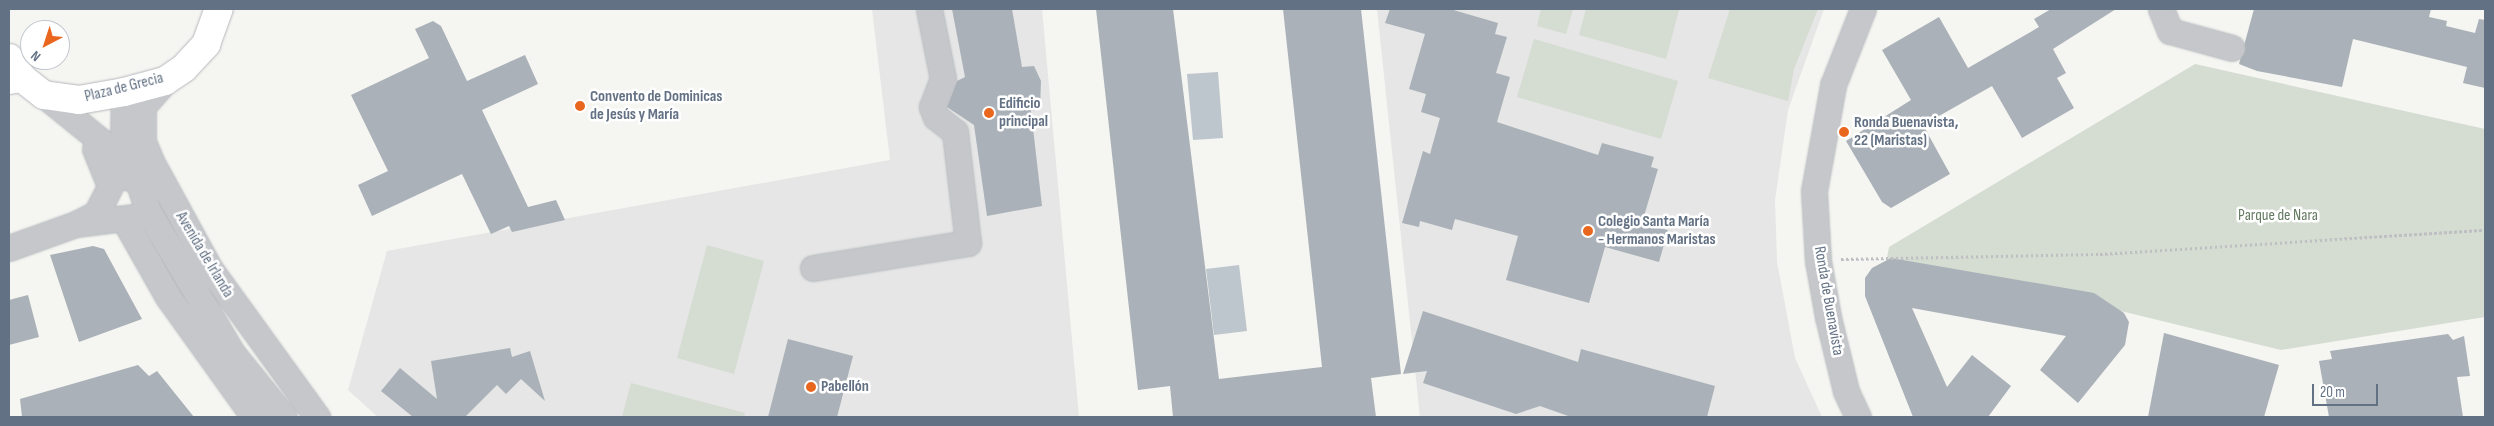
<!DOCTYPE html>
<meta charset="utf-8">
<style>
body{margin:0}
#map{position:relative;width:2494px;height:426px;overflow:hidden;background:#f5f5f1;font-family:"Sofia Sans Condensed",sans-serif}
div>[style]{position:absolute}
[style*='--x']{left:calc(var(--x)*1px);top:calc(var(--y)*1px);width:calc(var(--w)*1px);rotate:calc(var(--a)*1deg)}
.built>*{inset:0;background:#e5e6e5}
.green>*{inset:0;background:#d5dcd2}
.water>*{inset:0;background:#bdc6cd}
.building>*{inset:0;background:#aab1b8}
.path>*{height:3px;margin-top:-1.5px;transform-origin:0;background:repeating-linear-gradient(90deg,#bebfc2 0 2.5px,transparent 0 5px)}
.roads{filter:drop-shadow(0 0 1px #b5b8bd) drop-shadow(0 0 1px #b5b8bd)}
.street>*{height:25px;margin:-12.5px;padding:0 12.5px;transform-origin:12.5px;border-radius:12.5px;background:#c5c7cb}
.primary>*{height:28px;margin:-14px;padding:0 14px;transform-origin:14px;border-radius:14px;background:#fff}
.highway>*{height:28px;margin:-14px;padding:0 14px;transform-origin:14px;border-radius:14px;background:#fff}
.dots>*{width:14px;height:14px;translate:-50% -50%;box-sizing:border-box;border:2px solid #fff;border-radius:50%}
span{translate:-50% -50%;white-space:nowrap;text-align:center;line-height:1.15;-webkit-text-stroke:5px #fff;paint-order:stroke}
.street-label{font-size:16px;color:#637184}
.poi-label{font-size:16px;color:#637184;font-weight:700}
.left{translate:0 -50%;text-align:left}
.park-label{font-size:16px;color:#647a62}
.frame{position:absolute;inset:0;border:10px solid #637184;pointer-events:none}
.north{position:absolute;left:20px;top:20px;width:50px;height:50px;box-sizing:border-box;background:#fff;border:1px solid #c1c6ce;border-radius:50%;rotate:220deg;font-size:14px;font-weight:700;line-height:20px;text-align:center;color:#637184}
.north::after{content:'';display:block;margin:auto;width:18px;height:22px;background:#e9661e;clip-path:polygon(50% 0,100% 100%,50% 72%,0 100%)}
.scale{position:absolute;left:2312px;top:384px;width:66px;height:22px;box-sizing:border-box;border:2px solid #637184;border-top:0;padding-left:6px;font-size:15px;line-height:18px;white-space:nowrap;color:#637184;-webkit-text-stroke:4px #fff;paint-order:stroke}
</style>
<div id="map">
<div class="built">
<i style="clip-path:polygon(872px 9px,1042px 9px,1079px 417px,378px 417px,348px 390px,387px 251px,890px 160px)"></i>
<i style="clip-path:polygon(1377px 9px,1824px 9px,1788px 110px,1775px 200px,1777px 262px,1795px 358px,1822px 417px,1420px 417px)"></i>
</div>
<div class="green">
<i style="clip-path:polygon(1541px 9px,1573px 9px,1566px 34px,1537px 26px)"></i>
<i style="clip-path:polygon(1586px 9px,1679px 10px,1666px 59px,1579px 35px)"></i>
<i style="clip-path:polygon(1730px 9px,1818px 9px,1794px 69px,1788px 101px,1708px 78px)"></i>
<i style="clip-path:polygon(1534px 39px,1678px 81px,1661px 139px,1517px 97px)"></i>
<i style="clip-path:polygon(2195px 64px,2485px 129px,2485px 317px,2281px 350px,2088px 303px,1885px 269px,1889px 247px)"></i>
<i style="clip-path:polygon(707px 245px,764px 261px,734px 374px,677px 358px)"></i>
<i style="clip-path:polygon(631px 383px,745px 413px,744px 417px,622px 417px)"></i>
</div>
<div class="water">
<i style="clip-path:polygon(1218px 72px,1223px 138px,1193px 140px,1187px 74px)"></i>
<i style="clip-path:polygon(1239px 265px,1247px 331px,1214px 335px,1206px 269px)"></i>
</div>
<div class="building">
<i style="clip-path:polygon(952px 9px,1012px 9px,1022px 67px,1034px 66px,1041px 81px,1040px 109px,1031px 111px,1042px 206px,987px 216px,974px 125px,947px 107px,957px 81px,965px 77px)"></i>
<i style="clip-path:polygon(1096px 9px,1173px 9px,1219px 379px,1322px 367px,1283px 9px,1361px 9px,1401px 374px,1371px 378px,1376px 417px,1173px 417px,1170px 386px,1138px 390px)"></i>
<i style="clip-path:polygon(1390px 9px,1450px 9px,1498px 23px,1495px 34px,1507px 37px,1496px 73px,1510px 77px,1497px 122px,1598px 155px,1602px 143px,1654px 157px,1651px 167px,1658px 169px,1644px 216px,1660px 220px,1658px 228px,1668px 230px,1659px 262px,1605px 247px,1589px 303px,1506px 280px,1518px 236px,1455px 219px,1452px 230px,1420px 221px,1419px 227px,1402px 223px,1423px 151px,1430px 154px,1440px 118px,1421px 112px,1426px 94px,1409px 89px,1425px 34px,1385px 23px)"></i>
<i style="clip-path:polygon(2051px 9px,2116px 9px,2053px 49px,2066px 73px,2057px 78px,2074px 108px,2022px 138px,1992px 86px,1923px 125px,1950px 174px,1891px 208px,1882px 202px,1846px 141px,1911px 100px,1882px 50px,1939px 17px,1968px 68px,2039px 27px,2034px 19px)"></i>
<i style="clip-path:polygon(2254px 9px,2431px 9px,2429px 17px,2447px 21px,2446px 26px,2475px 33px,2479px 19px,2485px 20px,2485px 88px,2463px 83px,2467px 67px,2353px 39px,2342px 87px,2257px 71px,2239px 64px)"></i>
<i style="clip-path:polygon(433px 21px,441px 26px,467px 81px,525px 55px,538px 84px,482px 110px,528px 207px,556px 200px,565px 220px,512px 232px,509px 226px,491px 234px,462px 174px,372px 216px,358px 185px,388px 171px,351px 95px,429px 58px,415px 29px)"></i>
<i style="clip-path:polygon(93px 246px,104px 249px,142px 319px,79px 342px,50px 255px)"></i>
<i style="clip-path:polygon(1891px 258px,2094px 293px,2124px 313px,2129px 322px,2125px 345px,2078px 403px,2040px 370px,2066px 336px,1912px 308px,1947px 387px,1972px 355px,2011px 386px,1988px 417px,1913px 417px,1865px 296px,1865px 278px,1872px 268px)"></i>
<i style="clip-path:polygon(28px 295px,39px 337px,9px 345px,9px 300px)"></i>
<i style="clip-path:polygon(1423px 311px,1578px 362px,1581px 349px,1715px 386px,1707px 417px,1571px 417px,1540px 406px,1516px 414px,1423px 383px,1427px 371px,1403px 374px)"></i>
<i style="clip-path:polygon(2164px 333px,2279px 365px,2264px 417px,2148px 417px)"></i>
<i style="clip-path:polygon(2448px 334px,2453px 340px,2464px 336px,2470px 376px,2457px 377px,2463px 417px,2329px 417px,2319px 361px,2332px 359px,2330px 351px)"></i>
<i style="clip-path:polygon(788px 339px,853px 356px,837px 417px,768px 417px)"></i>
<i style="clip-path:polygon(510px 348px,512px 357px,530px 351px,545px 401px,521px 379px,506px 394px,497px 385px,465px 417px,413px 417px,381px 391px,400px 368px,437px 399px,431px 361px)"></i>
<i style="clip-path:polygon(138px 365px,149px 376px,157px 371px,194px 417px,22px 417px,20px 399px)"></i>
</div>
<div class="path">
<i style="--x:1841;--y:259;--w:259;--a:-1.1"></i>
<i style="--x:2100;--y:254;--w:386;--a:-3.6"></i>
</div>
<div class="roads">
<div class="street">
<i style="--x:2161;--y:9;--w:24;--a:68"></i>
<i style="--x:2170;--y:31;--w:64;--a:15.3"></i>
<i style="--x:165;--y:81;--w:33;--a:131"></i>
<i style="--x:143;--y:106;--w:36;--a:90"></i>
<i style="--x:143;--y:142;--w:25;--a:67"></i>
<i style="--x:153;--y:165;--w:119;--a:61.3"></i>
<i style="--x:210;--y:269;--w:183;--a:54.1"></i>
<i style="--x:124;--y:92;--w:46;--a:91.2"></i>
<i style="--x:123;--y:138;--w:79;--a:70.9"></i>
<i style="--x:149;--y:213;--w:163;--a:59.3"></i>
<i style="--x:232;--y:353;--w:82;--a:50.9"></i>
<i style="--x:44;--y:95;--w:75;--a:39"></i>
<i style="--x:102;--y:142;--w:45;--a:53.1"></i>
<i style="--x:125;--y:221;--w:87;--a:60.5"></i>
<i style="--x:168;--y:297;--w:148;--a:54.4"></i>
<i style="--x:76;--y:224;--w:22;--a:-27"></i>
<i style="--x:96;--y:214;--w:31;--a:-63"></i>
<i style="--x:110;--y:186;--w:40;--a:-112"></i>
<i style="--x:9;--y:248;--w:71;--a:-19.7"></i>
<i style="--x:76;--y:224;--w:65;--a:-7"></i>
<i style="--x:813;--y:268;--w:157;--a:-9.2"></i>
<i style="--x:968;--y:243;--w:112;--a:-96.7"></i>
<i style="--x:955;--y:132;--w:24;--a:-142"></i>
<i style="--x:936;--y:117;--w:11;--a:-112"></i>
<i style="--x:932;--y:107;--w:30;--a:-69"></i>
<i style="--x:943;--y:79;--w:71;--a:-101.3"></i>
<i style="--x:1858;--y:417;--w:29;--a:-115"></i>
<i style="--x:1846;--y:391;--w:76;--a:-103.7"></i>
<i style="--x:1828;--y:317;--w:57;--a:-100.1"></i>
<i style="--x:1818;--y:261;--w:70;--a:-93.3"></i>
<i style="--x:1814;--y:191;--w:108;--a:-79.8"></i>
<i style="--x:1833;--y:85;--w:82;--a:-68.5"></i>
</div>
<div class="primary">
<i style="--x:9;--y:58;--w:24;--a:57"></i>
<i style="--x:22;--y:78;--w:28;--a:38"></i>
<i style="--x:44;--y:95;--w:35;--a:8"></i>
<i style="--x:79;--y:100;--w:46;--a:-10.1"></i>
<i style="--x:124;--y:92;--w:42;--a:-15"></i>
<i style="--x:165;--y:81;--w:23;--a:-34"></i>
<i style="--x:184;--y:68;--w:33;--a:-47"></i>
<i style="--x:206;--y:44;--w:37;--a:-70"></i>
</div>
<div class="highway">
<i style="--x:9;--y:80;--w:13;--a:-9"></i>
</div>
</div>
<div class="dots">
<i style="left:580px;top:106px;background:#e9661e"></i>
<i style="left:989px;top:113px;background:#e9661e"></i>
<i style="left:1844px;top:132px;background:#e9661e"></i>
<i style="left:1588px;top:231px;background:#e9661e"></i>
<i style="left:811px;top:387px;background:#e9661e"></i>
</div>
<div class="street-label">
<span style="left:124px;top:88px;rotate:-14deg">Plaza de Grecia</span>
<span style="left:204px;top:255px;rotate:59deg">Avenida de Irlanda</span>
<span style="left:1828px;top:301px;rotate:80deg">Ronda de Buenavista</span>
</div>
<div class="poi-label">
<span class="left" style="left:590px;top:106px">Convento de Dominicas<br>de Jesús y María</span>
<span class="left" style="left:999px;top:113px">Edificio<br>principal</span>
<span class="left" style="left:1854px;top:132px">Ronda Buenavista,<br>22 (Maristas)</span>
<span class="left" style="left:1598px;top:231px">Colegio Santa María<br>- Hermanos Maristas</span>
<span class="left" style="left:821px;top:387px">Pabellón</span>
</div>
<div class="park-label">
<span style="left:2278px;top:216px">Parque de Nara</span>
</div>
<div class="frame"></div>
<div class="north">N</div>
<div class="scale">20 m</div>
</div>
